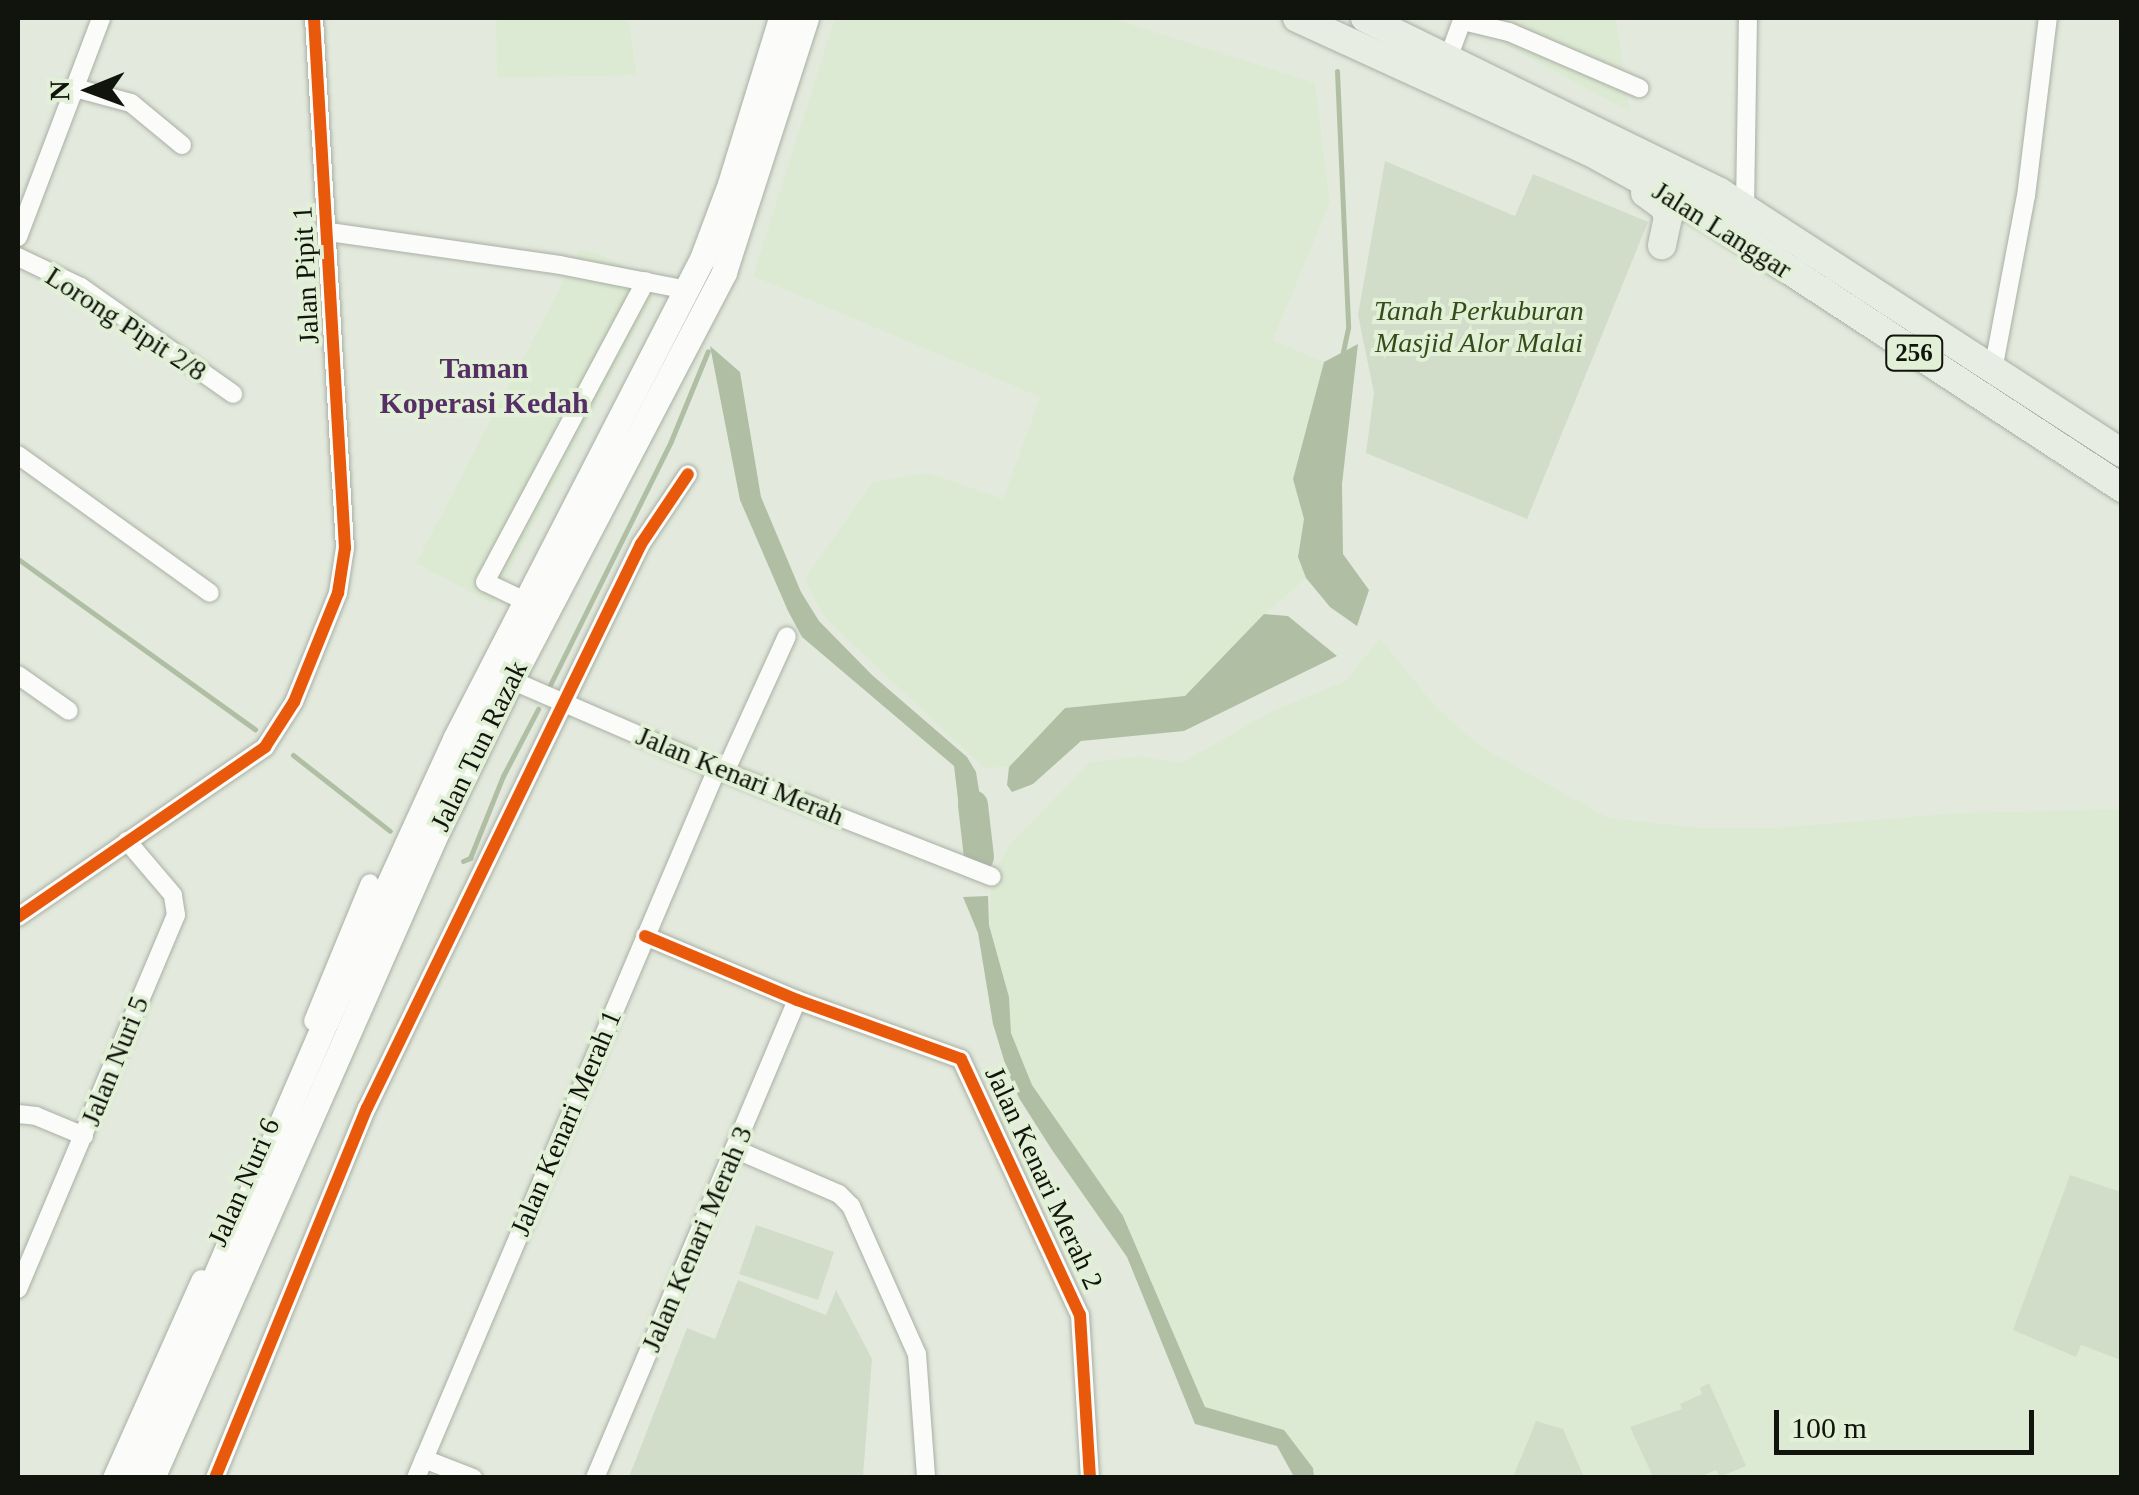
<!DOCTYPE html>
<style>
body{margin:0}
#map{position:relative;width:2139px;height:1495px;overflow:hidden;background:#e3eadd;font-family:"Times New Roman",serif}
div>[style]{position:absolute}
[style*='--x']{left:calc(var(--x)*1px);top:calc(var(--y)*1px);width:calc(var(--w)*1px);rotate:calc(var(--a)*1deg)}
.built>*{inset:0;background:#ddead3}
.green>*{inset:0;background:#d2ddc9}
.water>*{inset:0;background:#b0bfa4}
.stream>*{height:5px;margin:-2.5px;padding:0 2.5px;transform-origin:2.5px;border-radius:2.5px;background:#b0bfa4}
.river>*{height:30px;margin:-15px;padding:0 15px;transform-origin:15px;border-radius:15px;background:#b0bfa4}
.roads{filter:drop-shadow(0 0 2px #a9afa4) drop-shadow(0 0 2px #a9afa4)}
.minor>*{height:18px;margin:-9px;padding:0 9px;transform-origin:9px;border-radius:9px;background:#fbfcfa}
.secondary>*{height:25px;margin:-12.5px;padding:0 12.5px;transform-origin:12.5px;border-radius:12.5px;background:#fbfcfa}
.primary>*{height:28px;margin:-14px;padding:0 14px;transform-origin:14px;border-radius:14px;background:#e8ede3}
.cycleway>*{height:12px;margin:-6px;padding:0 6px;transform-origin:6px;border-radius:6px;background:#e8590c}
span{translate:-50% -50%;white-space:nowrap;text-align:center;line-height:1.15;-webkit-text-stroke:8px #e2f0d7;paint-order:stroke}
.shield-label span{padding:2px 8px;background:#e2f0d7;border:2px solid;border-radius:8px;-webkit-text-stroke-width:0}
.shield-label{font-size:25px;color:#10140c;font-weight:700}
.street-label{font-size:28px;color:#10140c}
.park-label{font-size:28px;color:#344c1a;font-style:italic}
.neighbourhood-label{font-size:30px;color:#552e65;font-weight:700}
.frame{position:absolute;inset:0;border:20px solid #10140c;pointer-events:none}
.north{position:absolute;left:40px;top:40px;width:100px;height:100px;-webkit-text-stroke:8px #e2f0d7;paint-order:stroke;rotate:269deg;font-size:28px;font-weight:700;line-height:40px;text-align:center;color:#10140c}
.north::after{content:'';display:block;margin:auto;width:35px;height:45px;background:#10140c;clip-path:polygon(50% 0,100% 100%,50% 72%,0 100%)}
.scale{position:absolute;left:1774px;top:1410px;width:260px;height:45px;box-sizing:border-box;border:5px solid #10140c;border-top:0;padding-left:12px;font-size:30px;line-height:35px;white-space:nowrap;color:#10140c;-webkit-text-stroke:8px #e2f0d7;paint-order:stroke}
</style>
<div id="map">
<div class="built">
<i style="clip-path:polygon(496px 18px,628px 18px,637px 75px,497px 78px)"></i>
<i style="clip-path:polygon(835px 18px,1111px 18px,1315px 83px,1330px 202px,1273px 340px,1324px 362px,1293px 479px,1304px 519px,1298px 557px,1306px 578px,1264px 615px,1185px 696px,1065px 708px,1009px 767px,984px 768px,826px 619px,804px 580px,873px 482px,929px 473px,1003px 499px,1040px 397px,753px 276px)"></i>
<i style="clip-path:polygon(1498px 18px,1616px 18px,1630px 112px,1502px 43px)"></i>
<i style="clip-path:polygon(580px 250px,598px 253px,659px 285px,492px 604px,416px 563px)"></i>
<i style="clip-path:polygon(1380px 638px,1435px 706px,1480px 746px,1608px 818px,1704px 828px,1771px 828px,1960px 813px,2121px 809px,2121px 1477px,1314px 1477px,1313px 1468px,1284px 1430px,1205px 1408px,1123px 1216px,1032px 1085px,1011px 1033px,1009px 997px,989px 925px,992px 877px,1009px 845px,1089px 763px,1138px 756px,1181px 763px,1272px 711px,1346px 681px)"></i>
</div>
<div class="green">
<i style="clip-path:polygon(1385px 161px,1515px 216px,1533px 174px,1648px 222px,1527px 519px,1366px 453px,1374px 393px,1358px 315px)"></i>
<i style="clip-path:polygon(2070px 1175px,2121px 1192px,2121px 1360px,2081px 1345px,2076px 1357px,2013px 1330px)"></i>
<i style="clip-path:polygon(756px 1225px,834px 1252px,818px 1300px,739px 1274px)"></i>
<i style="clip-path:polygon(738px 1280px,826px 1315px,836px 1290px,872px 1359px,863px 1477px,629px 1477px,687px 1328px,715px 1339px)"></i>
<i style="clip-path:polygon(1709px 1383px,1746px 1466px,1720px 1477px,1716px 1470px,1699px 1477px,1653px 1477px,1630px 1427px,1682px 1409px,1680px 1404px,1702px 1394px,1700px 1388px)"></i>
<i style="clip-path:polygon(1536px 1421px,1563px 1429px,1584px 1477px,1513px 1477px)"></i>
</div>
<div class="water">
<i style="clip-path:polygon(1358px 344px,1342px 484px,1343px 554px,1369px 590px,1357px 626px,1330px 607px,1306px 578px,1298px 557px,1304px 519px,1293px 479px,1324px 362px)"></i>
<i style="clip-path:polygon(710px 346px,740px 372px,761px 497px,801px 592px,819px 621px,872px 675px,967px 757px,976px 772px,988px 845px,963px 841px,954px 766px,802px 637px,788px 611px,740px 500px)"></i>
<i style="clip-path:polygon(1264px 614px,1288px 616px,1337px 656px,1184px 731px,1081px 741px,1033px 784px,1012px 792px,1007px 785px,1009px 767px,1065px 708px,1185px 696px)"></i>
<i style="clip-path:polygon(988px 896px,989px 925px,1009px 997px,1011px 1033px,1032px 1085px,1123px 1216px,1205px 1407px,1284px 1430px,1313px 1468px,1314px 1477px,1294px 1477px,1277px 1446px,1195px 1424px,1127px 1257px,1052px 1150px,1019px 1098px,1007px 1070px,993px 1024px,978px 933px,963px 897px)"></i>
</div>
<div class="stream">
<i style="--x:1337;--y:71;--w:257;--a:87.5"></i>
<i style="--x:1348;--y:328;--w:30;--a:102"></i>
<i style="--x:18;--y:559;--w:292;--a:35.7"></i>
<i style="--x:550;--y:685;--w:272;--a:-63.6"></i>
<i style="--x:671;--y:441;--w:97;--a:-67.7"></i>
<i style="--x:293;--y:755;--w:123;--a:38.1"></i>
<i style="--x:463;--y:861;--w:8;--a:-23"></i>
<i style="--x:470;--y:858;--w:88;--a:-68.1"></i>
<i style="--x:503;--y:776;--w:76;--a:-62.4"></i>
</div>
<div class="river">
<i style="--x:973;--y:805;--w:52;--a:83.4"></i>
</div>
<div class="roads">
<div class="minor">
<i style="--x:1463;--y:21;--w:47;--a:13.4"></i>
<i style="--x:1509;--y:32;--w:142;--a:23.3"></i>
<i style="--x:1449;--y:56;--w:40;--a:-69.8"></i>
<i style="--x:75;--y:88;--w:58;--a:15"></i>
<i style="--x:131;--y:103;--w:66;--a:39.5"></i>
<i style="--x:1745;--y:207;--w:189;--a:-89.1"></i>
<i style="--x:329;--y:232;--w:233;--a:8.1"></i>
<i style="--x:560;--y:265;--w:129;--a:11.1"></i>
<i style="--x:18;--y:237;--w:234;--a:-69.2"></i>
<i style="--x:18;--y:257;--w:70;--a:25.5"></i>
<i style="--x:81;--y:287;--w:186;--a:35.1"></i>
<i style="--x:1993;--y:370;--w:177;--a:-79.3"></i>
<i style="--x:2026;--y:196;--w:179;--a:-83"></i>
<i style="--x:18;--y:455;--w:236;--a:35.7"></i>
<i style="--x:525;--y:601;--w:44;--a:-154.6"></i>
<i style="--x:485;--y:582;--w:341;--a:-61.9"></i>
<i style="--x:18;--y:675;--w:62;--a:35.2"></i>
<i style="--x:502;--y:676;--w:234;--a:23.4"></i>
<i style="--x:717;--y:769;--w:295;--a:21.4"></i>
<i style="--x:725;--y:772;--w:149;--a:-65.5"></i>
<i style="--x:18;--y:917;--w:300;--a:-34.5"></i>
<i style="--x:265;--y:747;--w:54;--a:-57.2"></i>
<i style="--x:294;--y:702;--w:118;--a:-68"></i>
<i style="--x:338;--y:593;--w:46;--a:-81.2"></i>
<i style="--x:345;--y:548;--w:531;--a:-93.35"></i>
<i style="--x:645;--y:936;--w:165;--a:22.8"></i>
<i style="--x:797;--y:1000;--w:174;--a:19.8"></i>
<i style="--x:961;--y:1059;--w:282;--a:65.1"></i>
<i style="--x:1080;--y:1315;--w:163;--a:86.5"></i>
<i style="--x:313;--y:1021;--w:149;--a:-67.6"></i>
<i style="--x:18;--y:1114;--w:18;--a:6"></i>
<i style="--x:36;--y:1116;--w:52;--a:22.6"></i>
<i style="--x:737;--y:1150;--w:111;--a:23.3"></i>
<i style="--x:839;--y:1194;--w:17;--a:45"></i>
<i style="--x:851;--y:1206;--w:162;--a:66"></i>
<i style="--x:917;--y:1354;--w:124;--a:85.8"></i>
<i style="--x:18;--y:1289;--w:406;--a:-67.1"></i>
<i style="--x:176;--y:915;--w:20;--a:-99"></i>
<i style="--x:173;--y:895;--w:71;--a:-130.4"></i>
<i style="--x:424;--y:1459;--w:53;--a:21.2"></i>
<i style="--x:112;--y:1478;--w:218;--a:-65.9"></i>
<i style="--x:215;--y:1478;--w:400;--a:-67.7"></i>
<i style="--x:367;--y:1108;--w:627;--a:-64.09"></i>
<i style="--x:641;--y:544;--w:84;--a:-56.1"></i>
<i style="--x:416;--y:1478;--w:770;--a:-67"></i>
<i style="--x:595;--y:1478;--w:519;--a:-67.09"></i>
</div>
<div class="secondary">
<i style="--x:128;--y:1478;--w:498;--a:-66.6"></i>
<i style="--x:326;--y:1021;--w:310;--a:-65.4"></i>
<i style="--x:455;--y:739;--w:540;--a:-62.77"></i>
<i style="--x:702;--y:259;--w:80;--a:-69.5"></i>
<i style="--x:730;--y:184;--w:174;--a:-72.9"></i>
<i style="--x:152;--y:1478;--w:699;--a:-66.22"></i>
<i style="--x:434;--y:838;--w:176;--a:-64"></i>
<i style="--x:511;--y:680;--w:460;--a:-62.4"></i>
<i style="--x:724;--y:272;--w:267;--a:-72.1"></i>
</div>
<div class="primary">
<i style="--x:1297;--y:18;--w:322;--a:24.6"></i>
<i style="--x:1590;--y:152;--w:135;--a:28.8"></i>
<i style="--x:1708;--y:217;--w:495;--a:33.2"></i>
<i style="--x:1365;--y:18;--w:395;--a:26.1"></i>
<i style="--x:1720;--y:192;--w:479;--a:33"></i>
<i style="--x:1645;--y:193;--w:24;--a:36"></i>
<i style="--x:1664;--y:207;--w:11;--a:68"></i>
<i style="--x:1668;--y:217;--w:29;--a:102"></i>
</div>
</div>
<div class="cycleway">
<i style="--x:18;--y:917;--w:300;--a:-34.5"></i>
<i style="--x:265;--y:747;--w:54;--a:-57.2"></i>
<i style="--x:294;--y:702;--w:118;--a:-68"></i>
<i style="--x:338;--y:593;--w:46;--a:-81.2"></i>
<i style="--x:345;--y:548;--w:531;--a:-93.35"></i>
<i style="--x:645;--y:936;--w:165;--a:22.8"></i>
<i style="--x:797;--y:1000;--w:174;--a:19.8"></i>
<i style="--x:961;--y:1059;--w:282;--a:65.1"></i>
<i style="--x:1080;--y:1315;--w:163;--a:86.5"></i>
<i style="--x:215;--y:1478;--w:400;--a:-67.7"></i>
<i style="--x:367;--y:1108;--w:627;--a:-64.09"></i>
<i style="--x:641;--y:544;--w:84;--a:-56.1"></i>
</div>
<div class="shield-label">
<span style="left:1914px;top:353px">256</span>
</div>
<div class="street-label">
<span style="left:1722px;top:230px;rotate:32deg">Jalan Langgar</span>
<span style="left:306px;top:275px;rotate:-93deg">Jalan Pipit 1</span>
<span style="left:126px;top:324px;rotate:33deg">Lorong Pipit 2/8</span>
<span style="left:479px;top:746px;rotate:-64deg">Jalan Tun Razak</span>
<span style="left:740px;top:776px;rotate:22deg">Jalan Kenari Merah</span>
<span style="left:115px;top:1061px;rotate:-68deg">Jalan Nuri 5</span>
<span style="left:566px;top:1123px;rotate:-67deg">Jalan Kenari Merah 1</span>
<span style="left:1044px;top:1178px;rotate:65deg">Jalan Kenari Merah 2</span>
<span style="left:244px;top:1182px;rotate:-66deg">Jalan Nuri 6</span>
<span style="left:697px;top:1239px;rotate:-67deg">Jalan Kenari Merah 3</span>
</div>
<div class="park-label">
<span style="left:1479px;top:327px">Tanah Perkuburan<br>Masjid Alor Malai</span>
</div>
<div class="neighbourhood-label">
<span style="left:484px;top:385px">Taman<br>Koperasi Kedah</span>
</div>
<div class="frame"></div>
<div class="north">N</div>
<div class="scale">100 m</div>
</div>
